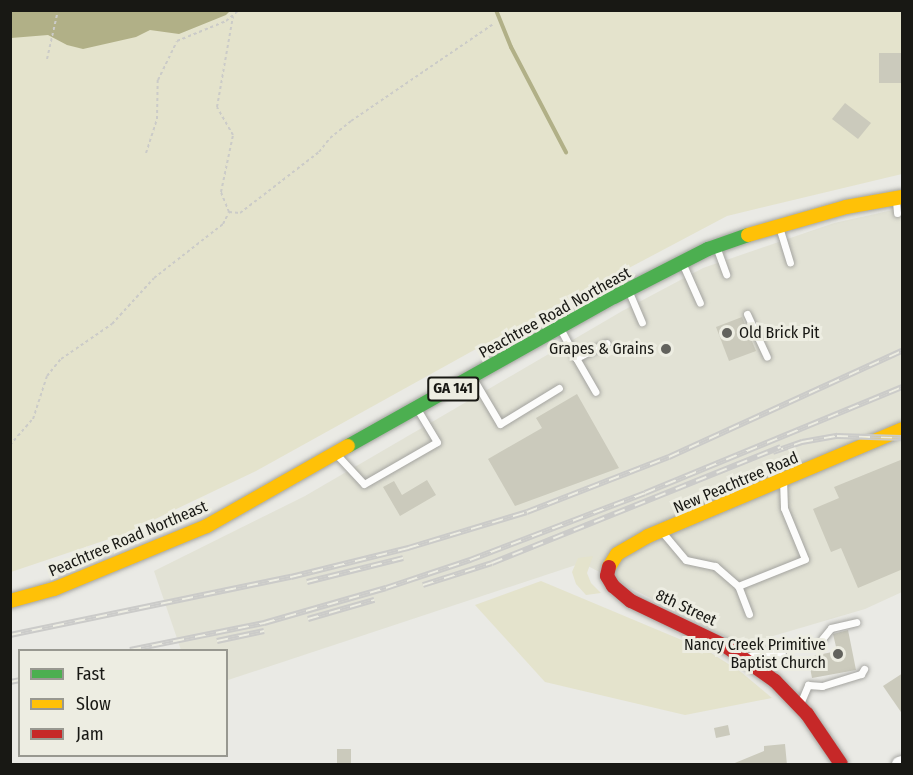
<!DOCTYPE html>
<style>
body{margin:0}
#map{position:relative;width:913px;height:775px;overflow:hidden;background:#eaeae5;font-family:"Fira Sans Condensed",sans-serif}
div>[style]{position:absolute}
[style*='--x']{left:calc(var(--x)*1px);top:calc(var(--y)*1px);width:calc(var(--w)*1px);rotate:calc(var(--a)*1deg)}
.built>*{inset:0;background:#e2e2d5}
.green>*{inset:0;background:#e4e3cc}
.water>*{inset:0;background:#b1b087}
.stream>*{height:4px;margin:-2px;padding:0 2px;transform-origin:2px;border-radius:2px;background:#b1b087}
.building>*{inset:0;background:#cbcabc}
.path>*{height:2px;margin-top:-1px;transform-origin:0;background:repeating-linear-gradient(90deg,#cbcbc8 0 3px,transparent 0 6px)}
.roads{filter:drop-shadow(0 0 2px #a3a39f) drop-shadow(0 0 2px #a3a39f)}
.lane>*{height:7px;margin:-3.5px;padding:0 3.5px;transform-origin:3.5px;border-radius:3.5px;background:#fcfcfb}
.street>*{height:14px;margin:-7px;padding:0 7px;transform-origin:7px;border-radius:7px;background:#fcfcfb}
.fast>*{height:14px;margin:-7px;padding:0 7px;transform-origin:7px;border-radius:7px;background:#4caf50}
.slow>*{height:14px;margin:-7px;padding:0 7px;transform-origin:7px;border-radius:7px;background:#ffc107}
.jam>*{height:14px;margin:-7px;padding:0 7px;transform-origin:7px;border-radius:7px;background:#c62828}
.rail>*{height:6px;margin-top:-3px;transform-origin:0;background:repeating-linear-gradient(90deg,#edede2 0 11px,#cbcbc9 0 22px);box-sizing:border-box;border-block:2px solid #cbcbc9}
.dots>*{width:16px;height:16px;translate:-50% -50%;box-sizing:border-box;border:3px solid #edede2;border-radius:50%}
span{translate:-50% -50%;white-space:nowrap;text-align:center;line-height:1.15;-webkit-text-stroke:6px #edede2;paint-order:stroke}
.shield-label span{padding:2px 4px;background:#edede2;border:2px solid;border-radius:4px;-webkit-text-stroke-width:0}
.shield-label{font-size:15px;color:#181814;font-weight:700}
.street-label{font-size:16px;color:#181814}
.poi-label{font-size:16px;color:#181814}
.left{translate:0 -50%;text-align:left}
.right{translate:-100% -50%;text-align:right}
.frame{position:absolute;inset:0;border:12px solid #181814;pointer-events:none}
.legend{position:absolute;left:18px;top:649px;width:210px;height:108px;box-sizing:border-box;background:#edede2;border:2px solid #989890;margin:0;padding:8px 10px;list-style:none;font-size:18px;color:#181814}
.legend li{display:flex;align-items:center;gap:12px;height:30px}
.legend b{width:30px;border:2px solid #989890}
</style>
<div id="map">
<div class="built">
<i style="clip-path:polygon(902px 208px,902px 592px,865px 609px,742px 645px,582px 563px,228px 680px,226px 650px,181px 650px,154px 571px,305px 496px,624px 310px,703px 268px,834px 223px)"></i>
</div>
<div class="green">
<i style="clip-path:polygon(11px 11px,902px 11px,902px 174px,727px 216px,476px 349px,256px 471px,124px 534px,11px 572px)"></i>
<i style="clip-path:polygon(593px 556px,587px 573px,591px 583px,601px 593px,586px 595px,576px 584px,572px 572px,578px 558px)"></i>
<i style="clip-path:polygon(541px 581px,708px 651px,741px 672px,772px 698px,685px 715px,545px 682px,475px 605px)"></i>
</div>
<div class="water">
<i style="clip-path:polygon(11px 10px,230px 10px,230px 11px,226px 15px,179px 34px,150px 30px,136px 37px,83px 49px,67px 45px,48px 35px,11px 38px)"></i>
</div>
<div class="stream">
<i style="--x:496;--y:10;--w:40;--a:68"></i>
<i style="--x:511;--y:47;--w:119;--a:62.4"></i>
</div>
<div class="building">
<i style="clip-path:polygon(879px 53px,903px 53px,903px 83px,879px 83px)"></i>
<i style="clip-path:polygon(845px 103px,871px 123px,858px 139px,832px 119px)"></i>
<i style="clip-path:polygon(742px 317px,756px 351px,729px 361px,716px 327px)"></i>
<i style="clip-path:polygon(577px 394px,619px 468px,515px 506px,488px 459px,542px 428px,536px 418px)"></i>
<i style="clip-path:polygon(903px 459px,903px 569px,858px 588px,841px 548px,831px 552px,813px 509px,839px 498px,834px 487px)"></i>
<i style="clip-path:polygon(427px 480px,436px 495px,400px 516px,383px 487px,394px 481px,402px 495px)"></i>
<i style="clip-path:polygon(848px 630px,856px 670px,812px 678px,808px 657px,837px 651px,833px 634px)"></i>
<i style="clip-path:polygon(903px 673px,903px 715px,883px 686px)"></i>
<i style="clip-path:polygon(728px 725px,730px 735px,716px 738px,714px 728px)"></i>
<i style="clip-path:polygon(785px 744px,787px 765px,730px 765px,764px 751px,764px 746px)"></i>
<i style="clip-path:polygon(337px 749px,351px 749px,351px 764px,337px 764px)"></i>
</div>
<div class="path">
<i style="--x:47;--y:59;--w:50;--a:-77.3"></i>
<i style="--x:146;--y:153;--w:36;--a:-72"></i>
<i style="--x:157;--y:119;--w:39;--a:-89"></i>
<i style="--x:158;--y:80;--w:43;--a:-64"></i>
<i style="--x:177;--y:41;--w:53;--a:-22.2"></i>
<i style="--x:226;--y:21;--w:17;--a:-40"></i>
<i style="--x:229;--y:212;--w:22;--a:-112"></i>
<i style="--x:221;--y:192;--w:58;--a:-78.1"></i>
<i style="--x:233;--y:135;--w:32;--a:-120"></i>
<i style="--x:217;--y:107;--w:92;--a:-80"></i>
<i style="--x:10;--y:445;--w:35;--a:-49"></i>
<i style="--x:33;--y:419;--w:45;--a:-72"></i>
<i style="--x:47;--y:376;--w:22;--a:-51"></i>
<i style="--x:61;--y:359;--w:62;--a:-34.5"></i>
<i style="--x:112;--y:324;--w:62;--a:-47.6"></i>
<i style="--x:154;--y:278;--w:88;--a:-38"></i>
<i style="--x:223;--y:224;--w:13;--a:-63"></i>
<i style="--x:229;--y:212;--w:11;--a:5"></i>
<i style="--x:240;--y:213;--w:100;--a:-37.7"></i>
<i style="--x:319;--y:152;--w:18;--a:-52"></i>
<i style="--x:330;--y:138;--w:27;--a:-39"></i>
<i style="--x:351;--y:121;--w:172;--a:-34.3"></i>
</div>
<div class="roads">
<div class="lane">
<i style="--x:896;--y:201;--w:12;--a:85"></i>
<i style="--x:780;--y:230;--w:34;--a:73"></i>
<i style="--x:717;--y:249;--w:27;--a:70"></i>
<i style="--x:684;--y:267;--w:39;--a:66"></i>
<i style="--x:629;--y:292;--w:33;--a:67"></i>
<i style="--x:747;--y:314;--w:47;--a:65.1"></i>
<i style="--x:561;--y:330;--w:32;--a:62"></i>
<i style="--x:576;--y:358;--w:34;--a:-26"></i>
<i style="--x:576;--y:358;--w:39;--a:60"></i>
<i style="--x:474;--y:380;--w:51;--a:59.4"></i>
<i style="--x:500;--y:424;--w:69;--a:-31.4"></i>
<i style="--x:338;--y:456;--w:38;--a:47"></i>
<i style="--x:364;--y:484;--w:84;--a:-29.9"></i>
<i style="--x:437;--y:442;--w:35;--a:-121"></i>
<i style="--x:663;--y:533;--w:35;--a:50"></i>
<i style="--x:686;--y:560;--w:30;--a:12"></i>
<i style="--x:715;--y:566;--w:30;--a:41"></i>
<i style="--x:749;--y:614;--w:30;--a:-111"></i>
<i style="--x:738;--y:586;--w:72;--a:-21.9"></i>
<i style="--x:805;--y:559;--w:55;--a:-112.4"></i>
<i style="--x:784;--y:508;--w:26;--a:-92"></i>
<i style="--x:822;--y:639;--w:14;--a:-51"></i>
<i style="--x:831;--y:628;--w:26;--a:-13"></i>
<i style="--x:746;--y:657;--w:22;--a:-13"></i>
<i style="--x:767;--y:652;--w:15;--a:8"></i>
<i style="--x:800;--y:704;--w:21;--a:-67"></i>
<i style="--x:808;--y:685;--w:14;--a:4"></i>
<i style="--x:822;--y:686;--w:41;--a:-17.1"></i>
<i style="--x:861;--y:674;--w:6;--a:-59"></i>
</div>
<div class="street">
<i style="--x:899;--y:764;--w:3;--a:-18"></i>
</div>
<div class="fast">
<i style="--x:348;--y:446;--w:305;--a:-29.3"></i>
<i style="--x:614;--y:297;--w:106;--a:-27.1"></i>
<i style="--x:708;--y:249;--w:42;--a:-19.3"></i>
</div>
<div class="slow">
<i style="--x:748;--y:235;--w:102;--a:-15.9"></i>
<i style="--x:846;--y:207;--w:57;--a:-10.1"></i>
<i style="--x:609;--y:567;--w:15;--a:-58"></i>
<i style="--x:617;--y:554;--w:36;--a:-30"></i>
<i style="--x:648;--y:536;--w:276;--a:-22.8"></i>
<i style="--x:10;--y:601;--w:46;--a:-15.3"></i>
<i style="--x:54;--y:589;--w:165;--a:-22.4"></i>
<i style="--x:207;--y:526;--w:162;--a:-29.6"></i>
</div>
<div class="jam">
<i style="--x:609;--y:567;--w:9;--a:103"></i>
<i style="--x:607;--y:576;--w:12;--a:59"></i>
<i style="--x:613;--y:586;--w:23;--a:40"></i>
<i style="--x:631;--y:601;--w:106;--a:25.6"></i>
<i style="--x:727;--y:647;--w:59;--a:35.3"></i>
<i style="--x:775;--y:681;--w:46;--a:45.9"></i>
<i style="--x:807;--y:714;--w:60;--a:55.8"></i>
</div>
</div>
<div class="rail">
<i style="--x:773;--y:452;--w:31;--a:-19"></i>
<i style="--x:802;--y:442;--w:36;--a:-10"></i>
<i style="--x:837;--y:436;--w:65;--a:1.8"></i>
<i style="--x:307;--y:582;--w:99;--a:-14"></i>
<i style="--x:423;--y:585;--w:72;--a:-17.7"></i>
<i style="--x:492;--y:563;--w:311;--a:-21.9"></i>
<i style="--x:308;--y:619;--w:69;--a:-16.1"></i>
<i style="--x:10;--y:635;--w:287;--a:-11.7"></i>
<i style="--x:291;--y:577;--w:121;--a:-13.9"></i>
<i style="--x:408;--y:548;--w:124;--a:-16.8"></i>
<i style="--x:527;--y:512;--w:152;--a:-21.2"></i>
<i style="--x:669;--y:457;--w:256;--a:-24.5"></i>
<i style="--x:217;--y:641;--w:48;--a:-12"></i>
<i style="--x:130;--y:650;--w:137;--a:-11.4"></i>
<i style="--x:264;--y:623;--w:127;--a:-16"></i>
<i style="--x:386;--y:588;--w:89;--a:-18.4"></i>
<i style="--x:470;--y:560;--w:187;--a:-20.9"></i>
<i style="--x:645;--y:493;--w:278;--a:-22.4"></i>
<i style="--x:10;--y:682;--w:10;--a:-11"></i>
</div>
<div class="dots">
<i style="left:727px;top:333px;background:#62625d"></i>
<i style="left:666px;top:349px;background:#62625d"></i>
<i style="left:838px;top:654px;background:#62625d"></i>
</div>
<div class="shield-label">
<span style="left:453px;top:389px">GA 141</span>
</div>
<div class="street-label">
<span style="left:555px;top:313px;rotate:-29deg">Peachtree Road Northeast</span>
<span style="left:736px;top:483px;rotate:-23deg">New Peachtree Road</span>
<span style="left:128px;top:539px;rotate:-23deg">Peachtree Road Northeast</span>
<span style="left:686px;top:608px;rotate:25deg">8th Street</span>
</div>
<div class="poi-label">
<span class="left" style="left:739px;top:333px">Old Brick Pit</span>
<span class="right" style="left:654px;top:349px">Grapes &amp; Grains</span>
<span class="right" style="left:826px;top:654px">Nancy Creek Primitive<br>Baptist Church</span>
</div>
<div class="frame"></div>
<ul class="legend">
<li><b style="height:8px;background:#4caf50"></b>Fast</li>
<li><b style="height:8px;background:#ffc107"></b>Slow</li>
<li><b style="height:8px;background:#c62828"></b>Jam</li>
</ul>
</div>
